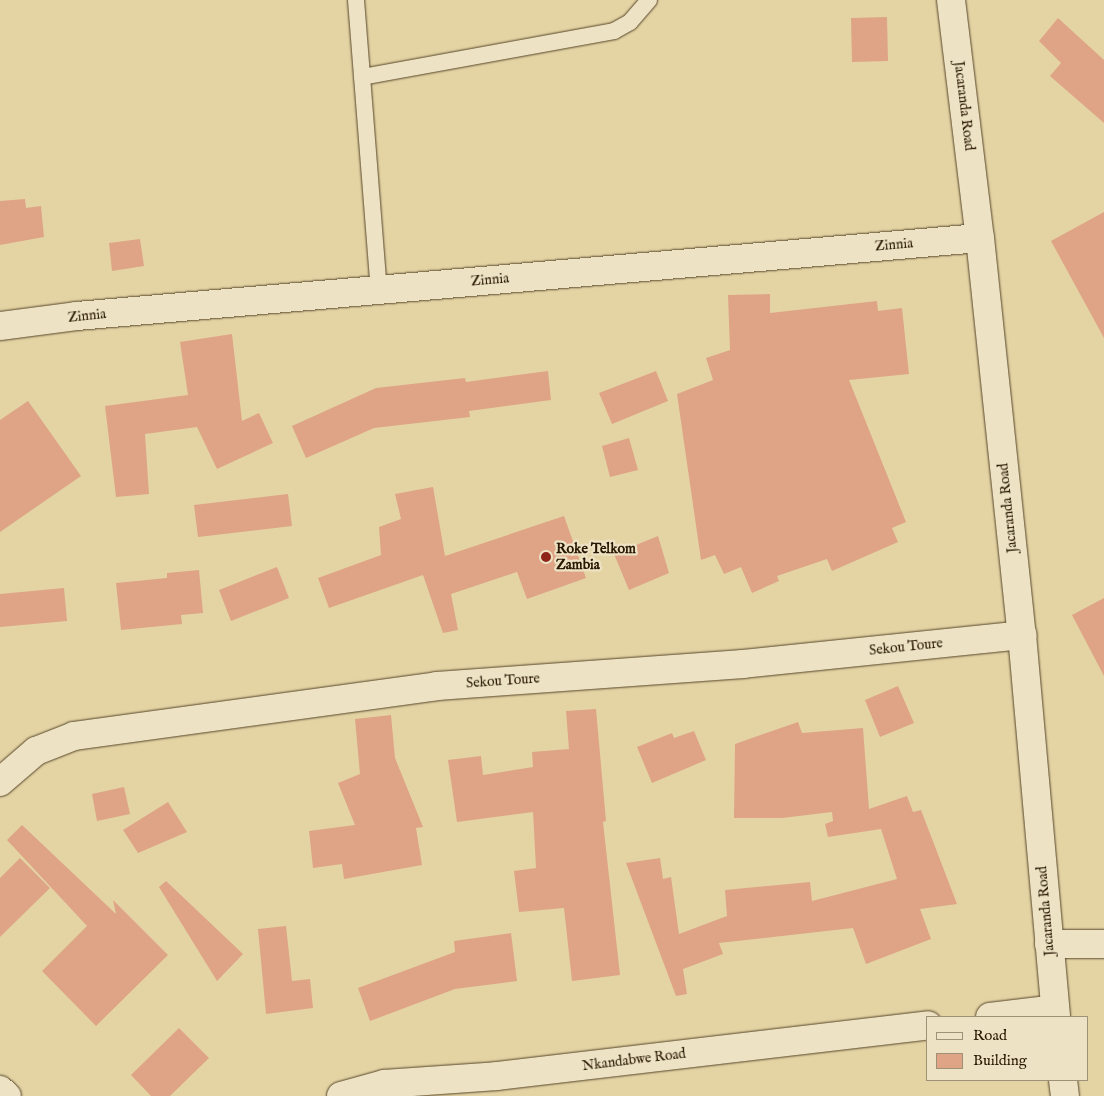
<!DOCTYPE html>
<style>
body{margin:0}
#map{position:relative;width:1104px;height:1096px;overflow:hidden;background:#e4d4a4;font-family:"IM FELL English",serif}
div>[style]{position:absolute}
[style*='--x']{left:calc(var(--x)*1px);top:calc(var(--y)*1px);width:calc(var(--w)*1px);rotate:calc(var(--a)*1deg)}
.building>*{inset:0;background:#dea485}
.roads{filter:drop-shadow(0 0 1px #57462a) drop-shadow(0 0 1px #57462a)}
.lane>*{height:16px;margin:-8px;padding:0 8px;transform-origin:8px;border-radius:8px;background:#ede3c4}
.street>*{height:28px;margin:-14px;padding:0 14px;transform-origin:14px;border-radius:14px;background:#ede3c4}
.dots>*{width:14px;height:14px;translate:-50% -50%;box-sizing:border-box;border:2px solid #ede3c4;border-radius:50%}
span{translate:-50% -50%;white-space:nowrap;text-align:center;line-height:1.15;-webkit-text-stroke:4.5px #ede3c4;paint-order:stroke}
.street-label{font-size:14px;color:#281601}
.poi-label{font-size:14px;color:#281601;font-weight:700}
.left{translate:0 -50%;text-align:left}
.legend{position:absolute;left:926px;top:1016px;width:162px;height:65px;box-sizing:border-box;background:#ede3c4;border:1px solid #9e9176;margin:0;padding:6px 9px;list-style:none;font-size:15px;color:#281601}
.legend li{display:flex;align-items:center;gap:10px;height:25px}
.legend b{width:25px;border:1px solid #9e9176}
</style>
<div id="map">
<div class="building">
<i style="clip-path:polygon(887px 17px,888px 61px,852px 62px,851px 18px)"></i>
<i style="clip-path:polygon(1058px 18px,1104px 60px,1104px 123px,1050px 76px,1061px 63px,1039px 41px)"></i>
<i style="clip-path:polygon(25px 199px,26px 208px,41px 206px,44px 237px,0 245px,0 201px)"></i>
<i style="clip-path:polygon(1104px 212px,1104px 338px,1051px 241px)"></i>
<i style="clip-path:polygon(140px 239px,144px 266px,112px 271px,109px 243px)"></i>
<i style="clip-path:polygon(770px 294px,770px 313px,877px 301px,878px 311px,902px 308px,909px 374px,849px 380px,906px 522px,892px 528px,898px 542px,832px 571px,827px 559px,777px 576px,779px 581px,752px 593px,741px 567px,724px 574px,715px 555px,701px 560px,677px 394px,713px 380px,706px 358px,730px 350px,728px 295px)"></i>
<i style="clip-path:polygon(232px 334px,242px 421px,259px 413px,273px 443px,217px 469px,197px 427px,145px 434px,149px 494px,116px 497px,105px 406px,188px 395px,180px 342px)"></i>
<i style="clip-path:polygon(548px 371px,551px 400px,469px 411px,470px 417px,374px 428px,306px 458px,292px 426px,376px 388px,465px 378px,466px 382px)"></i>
<i style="clip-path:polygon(656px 371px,668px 401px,612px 424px,599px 393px)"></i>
<i style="clip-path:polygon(28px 401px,81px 476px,0 532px,0 420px)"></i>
<i style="clip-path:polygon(629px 438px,638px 470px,610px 477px,602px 446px)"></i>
<i style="clip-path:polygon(433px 487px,445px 556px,564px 516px,586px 578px,527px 599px,517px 572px,451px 594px,458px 630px,443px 633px,423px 575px,329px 608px,318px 578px,381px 555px,379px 527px,401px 519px,395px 494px)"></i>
<i style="clip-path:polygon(288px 494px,292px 526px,198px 537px,194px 505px)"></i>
<i style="clip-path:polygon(658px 536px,669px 573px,629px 590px,614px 554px)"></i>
<i style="clip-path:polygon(277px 567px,289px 598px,231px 621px,219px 590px)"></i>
<i style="clip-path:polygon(199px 570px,203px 613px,181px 615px,182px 624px,121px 630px,116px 583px,167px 578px,167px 573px)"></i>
<i style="clip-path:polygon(64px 588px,67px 621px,0 627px,0 594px)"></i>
<i style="clip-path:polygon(1104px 598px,1104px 676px,1072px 615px)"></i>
<i style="clip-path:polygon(898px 686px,914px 723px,880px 737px,865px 700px)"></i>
<i style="clip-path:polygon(596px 709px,606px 821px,603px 822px,620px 975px,572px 981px,564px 908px,519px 912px,514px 871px,536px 868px,533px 812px,457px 822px,448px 760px,481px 756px,483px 775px,533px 767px,532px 752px,569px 749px,566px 711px)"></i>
<i style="clip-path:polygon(391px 715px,395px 758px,423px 827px,416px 828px,422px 865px,344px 879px,342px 864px,313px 868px,309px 831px,355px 825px,338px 783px,360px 774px,355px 719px)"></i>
<i style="clip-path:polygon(798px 722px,802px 733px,863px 728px,869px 809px,907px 796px,913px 812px,921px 810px,957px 904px,920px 909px,931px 939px,866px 964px,853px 928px,719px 943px,723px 954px,683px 969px,687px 994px,676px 996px,626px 863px,660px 858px,663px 879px,671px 877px,679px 934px,727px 916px,725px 890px,810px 882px,812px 901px,897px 879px,881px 829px,828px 837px,825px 824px,833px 821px,832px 812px,782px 818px,734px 818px,735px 744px)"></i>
<i style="clip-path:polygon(694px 731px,706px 760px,652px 783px,637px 747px,672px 733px,674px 738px)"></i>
<i style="clip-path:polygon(124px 787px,130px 814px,97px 821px,92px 794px)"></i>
<i style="clip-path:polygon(168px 802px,187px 832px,138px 853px,123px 830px)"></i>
<i style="clip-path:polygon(22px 825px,116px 914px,113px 900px,168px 955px,96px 1026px,42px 971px,87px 926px,7px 840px)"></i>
<i style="clip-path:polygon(20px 858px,50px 888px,0 937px,0 878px)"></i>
<i style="clip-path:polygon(166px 881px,243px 954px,217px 981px,159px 887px)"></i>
<i style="clip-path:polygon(286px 926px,292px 981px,310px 979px,313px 1008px,266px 1014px,258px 929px)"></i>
<i style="clip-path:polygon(511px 933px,517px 981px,455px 989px,370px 1021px,358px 988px,455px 952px,454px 941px)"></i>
<i style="clip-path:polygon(179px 1028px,209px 1058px,170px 1096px,151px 1096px,131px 1075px)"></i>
</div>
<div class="roads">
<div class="lane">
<i style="--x:356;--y:0;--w:291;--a:85.5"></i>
<i style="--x:362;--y:77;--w:256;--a:-10.3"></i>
<i style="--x:614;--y:31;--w:18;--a:-29"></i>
<i style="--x:630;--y:22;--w:29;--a:-49"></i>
</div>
<div class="street">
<i style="--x:951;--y:0;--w:240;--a:83.1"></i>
<i style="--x:980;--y:238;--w:399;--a:84"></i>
<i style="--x:1022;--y:635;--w:384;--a:84.9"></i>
<i style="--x:0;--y:326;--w:78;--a:-7.4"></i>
<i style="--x:77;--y:316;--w:906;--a:-4.94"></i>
<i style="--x:0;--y:782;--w:48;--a:-40.7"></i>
<i style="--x:36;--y:751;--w:41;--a:-21.5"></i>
<i style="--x:74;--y:736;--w:366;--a:-7.8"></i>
<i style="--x:437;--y:686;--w:307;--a:-4.1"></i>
<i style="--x:743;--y:664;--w:281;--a:-5.9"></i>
<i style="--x:1049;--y:944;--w:55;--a:0"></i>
<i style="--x:990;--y:1017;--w:65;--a:-7"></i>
<i style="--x:1063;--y:1080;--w:16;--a:83"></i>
<i style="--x:0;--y:1090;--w:9;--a:41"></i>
<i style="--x:341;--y:1096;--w:45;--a:-15.6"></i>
<i style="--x:384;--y:1084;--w:113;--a:-4"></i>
<i style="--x:497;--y:1076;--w:434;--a:-6.7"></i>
</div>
</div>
<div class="dots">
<i style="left:546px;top:557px;background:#8f2418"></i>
</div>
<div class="street-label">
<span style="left:964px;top:106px;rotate:83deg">Jacaranda Road</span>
<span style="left:894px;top:245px;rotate:-5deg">Zinnia</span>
<span style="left:490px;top:280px;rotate:-5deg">Zinnia</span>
<span style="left:87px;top:316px;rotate:-6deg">Zinnia</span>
<span style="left:1008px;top:508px;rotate:-96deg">Jacaranda Road</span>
<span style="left:906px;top:647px;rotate:-6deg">Sekou Toure</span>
<span style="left:503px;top:681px;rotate:-4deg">Sekou Toure</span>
<span style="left:1046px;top:911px;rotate:-95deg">Jacaranda Road</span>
<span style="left:634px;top:1060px;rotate:-7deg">Nkandabwe Road</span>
</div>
<div class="poi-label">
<span class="left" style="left:556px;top:557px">Roke Telkom<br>Zambia</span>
</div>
<ul class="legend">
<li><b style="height:6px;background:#ede3c4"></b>Road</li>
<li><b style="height:14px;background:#dea485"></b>Building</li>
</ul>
</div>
